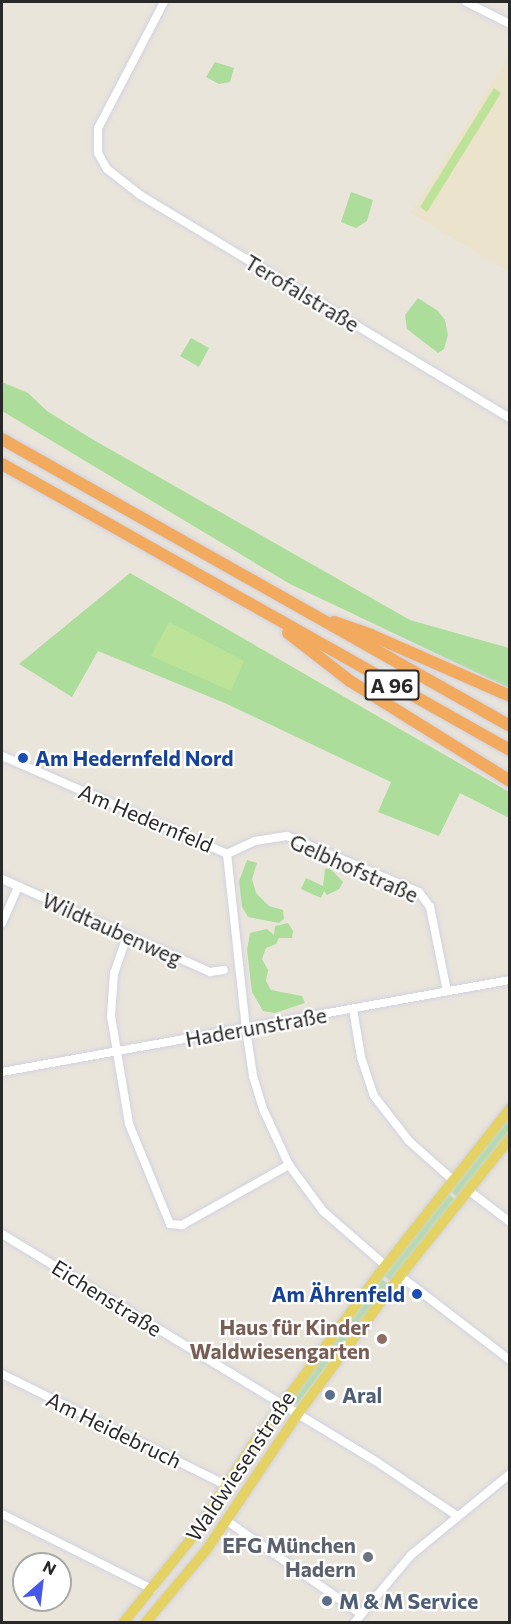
<!DOCTYPE html>
<meta charset="utf-8">
<style>
body{margin:0}
#map{position:relative;width:511px;height:1624px;overflow:hidden;background:#eae5db;font-family:Commissioner,sans-serif}
div>[style]{position:absolute}
[style*='--x']{left:calc(var(--x)*1px);top:calc(var(--y)*1px);width:calc(var(--w)*1px);rotate:calc(var(--a)*1deg)}
.education>*{inset:0;background:#ebe3cc}
.green>*{inset:0;background:#acdd9b}
.pitch>*{inset:0;background:#bde398}
.roads{filter:drop-shadow(0 0 2px #d1d2e0) drop-shadow(0 0 2px #d1d2e0)}
.minor>*{height:8px;margin:-4px;padding:0 4px;transform-origin:4px;border-radius:4px;background:#fff}
.major>*{height:10px;margin:-5px;padding:0 5px;transform-origin:5px;border-radius:5px;background:#e5d265}
.highway>*{height:12px;margin:-6px;padding:0 6px;transform-origin:6px;border-radius:6px;background:#f2aa5f}
.dots>*{width:16px;height:16px;translate:-50% -50%;box-sizing:border-box;border:3px solid #fff;border-radius:50%}
span{translate:-50% -50%;white-space:nowrap;text-align:center;line-height:1.15;-webkit-text-stroke:4.5px #fff;paint-order:stroke}
.shield-label span{padding:2px 4px;background:#fff;border:2px solid;border-radius:4px;-webkit-text-stroke-width:0}
.shield-label{font-size:20px;color:#292929;font-weight:700}
.street-label{font-size:21px;color:#292929}
.transit-label{font-size:21px;color:#164399;font-weight:700}
.left{translate:0 -50%;text-align:left}
.right{translate:-100% -50%;text-align:right}
.education-label{font-size:21px;color:#785e54;font-weight:700}
.service-label{font-size:21px;color:#4e5e75;font-weight:700}
.worship-label{font-size:21px;color:#5b616d;font-weight:700}
.frame{position:absolute;inset:0;border:3px solid #292929;pointer-events:none}
.north{position:absolute;left:12px;top:1552px;width:60px;height:60px;box-sizing:border-box;background:#fff;border:2px solid #a9a9a9;border-radius:50%;rotate:28deg;font-size:16px;font-weight:700;line-height:24px;text-align:center;color:#292929}
.north::after{content:'';display:block;margin:auto;width:21px;height:27px;background:#4658ec;clip-path:polygon(50% 0,100% 100%,50% 72%,0 100%)}
</style>
<div id="map">
<div class="education">
<i style="clip-path:polygon(509px 55px,509px 272px,411px 213px)"></i>
</div>
<div class="green">
<i style="clip-path:polygon(215px 62px,234px 68px,230px 82px,219px 84px,206px 77px)"></i>
<i style="clip-path:polygon(351px 192px,373px 200px,367px 221px,356px 228px,341px 222px)"></i>
<i style="clip-path:polygon(418px 298px,438px 311px,445px 320px,448px 335px,444px 349px,438px 353px,407px 329px,405px 315px)"></i>
<i style="clip-path:polygon(191px 338px,209px 348px,199px 367px,180px 356px)"></i>
<i style="clip-path:polygon(2px 382px,28px 393px,47px 411px,92px 439px,410px 620px,509px 648px,509px 688px,290px 584px,2px 411px)"></i>
<i style="clip-path:polygon(130px 573px,509px 792px,509px 818px,460px 793px,439px 836px,378px 812px,391px 782px,227px 704px,98px 651px,72px 697px,19px 664px)"></i>
<i style="clip-path:polygon(247px 860px,257px 863px,252px 879px,256px 893px,269px 906px,283px 910px,284px 919px,279px 923px,248px 917px,242px 907px,239px 881px)"></i>
<i style="clip-path:polygon(330px 868px,343px 882px,339px 889px,327px 895px,324px 891px,321px 898px,301px 889px,306px 878px,323px 886px,325px 869px)"></i>
<i style="clip-path:polygon(288px 923px,293px 931px,292px 938px,279px 938px,276px 944px,266px 948px,262px 959px,268px 970px,266px 981px,271px 990px,302px 996px,305px 1003px,275px 1013px,263px 1011px,252px 992px,247px 950px,250px 933px,267px 929px,274px 935px,275px 926px)"></i>
<i style="clip-path:polygon(509px 1115px,509px 1131px,457px 1197px,449px 1190px)"></i>
<i style="clip-path:polygon(447px 1193px,456px 1200px,391px 1281px,383px 1275px)"></i>
<i style="clip-path:polygon(380px 1278px,388px 1284px,297px 1405px,289px 1400px)"></i>
</div>
<div class="pitch">
<i style="clip-path:polygon(494px 88px,501px 93px,427px 212px,420px 207px)"></i>
<i style="clip-path:polygon(169px 622px,244px 661px,231px 691px,151px 656px)"></i>
</div>
<div class="roads">
<div class="minor">
<i style="--x:164;--y:2;--w:142;--a:117.6"></i>
<i style="--x:98;--y:128;--w:25;--a:90"></i>
<i style="--x:98;--y:153;--w:18;--a:61"></i>
<i style="--x:107;--y:169;--w:42;--a:38.2"></i>
<i style="--x:140;--y:195;--w:432;--a:31.1"></i>
<i style="--x:466;--y:2;--w:49;--a:26.6"></i>
<i style="--x:2;--y:756;--w:245;--a:23.5"></i>
<i style="--x:227;--y:854;--w:176;--a:83.8"></i>
<i style="--x:246;--y:1029;--w:48;--a:81.5"></i>
<i style="--x:253;--y:1076;--w:37;--a:73"></i>
<i style="--x:264;--y:1111;--w:60;--a:65.2"></i>
<i style="--x:289;--y:1165;--w:57;--a:53.5"></i>
<i style="--x:323;--y:1211;--w:84;--a:41.1"></i>
<i style="--x:227;--y:854;--w:31;--a:-25"></i>
<i style="--x:255;--y:841;--w:32;--a:-9"></i>
<i style="--x:287;--y:836;--w:143;--a:23"></i>
<i style="--x:419;--y:892;--w:19;--a:54"></i>
<i style="--x:430;--y:907;--w:86;--a:78.6"></i>
<i style="--x:2;--y:879;--w:228;--a:24.1"></i>
<i style="--x:210;--y:972;--w:14;--a:-8"></i>
<i style="--x:2;--y:923;--w:39;--a:-66"></i>
<i style="--x:127;--y:936;--w:39;--a:109"></i>
<i style="--x:114;--y:973;--w:43;--a:94"></i>
<i style="--x:111;--y:1016;--w:109;--a:80.5"></i>
<i style="--x:129;--y:1124;--w:108;--a:67.7"></i>
<i style="--x:170;--y:1224;--w:12;--a:5"></i>
<i style="--x:182;--y:1225;--w:123;--a:-29.3"></i>
<i style="--x:353;--y:1009;--w:49;--a:80.5"></i>
<i style="--x:361;--y:1057;--w:41;--a:71.6"></i>
<i style="--x:374;--y:1096;--w:57;--a:52.1"></i>
<i style="--x:409;--y:1141;--w:59;--a:41.6"></i>
<i style="--x:2;--y:1072;--w:516;--a:-10.27"></i>
<i style="--x:468;--y:1190;--w:53;--a:37.3"></i>
<i style="--x:2;--y:1234;--w:435;--a:31.3"></i>
<i style="--x:374;--y:1460;--w:99;--a:33.9"></i>
<i style="--x:400;--y:1276;--w:138;--a:37.4"></i>
<i style="--x:2;--y:1374;--w:250;--a:26.4"></i>
<i style="--x:2;--y:1514;--w:168;--a:26.6"></i>
<i style="--x:227;--y:1521;--w:163;--a:34.8"></i>
<i style="--x:355;--y:1622;--w:87;--a:-50.1"></i>
<i style="--x:411;--y:1555;--w:128;--a:-39.3"></i>
</div>
<div class="major">
<i style="--x:124;--y:1622;--w:107;--a:-51.1"></i>
<i style="--x:191;--y:1539;--w:111;--a:-56.7"></i>
<i style="--x:252;--y:1446;--w:214;--a:-53.6"></i>
<i style="--x:379;--y:1274;--w:211;--a:-51.6"></i>
<i style="--x:146;--y:1622;--w:95;--a:-50.1"></i>
<i style="--x:207;--y:1549;--w:161;--a:-56.1"></i>
<i style="--x:297;--y:1415;--w:173;--a:-53.5"></i>
<i style="--x:400;--y:1276;--w:176;--a:-51.4"></i>
</div>
<div class="highway">
<i style="--x:2;--y:439;--w:583;--a:29.46"></i>
<i style="--x:2;--y:464;--w:583;--a:29.38"></i>
<i style="--x:334;--y:622;--w:39;--a:19"></i>
<i style="--x:371;--y:635;--w:152;--a:23.7"></i>
<i style="--x:288;--y:633;--w:78;--a:37.7"></i>
<i style="--x:350;--y:681;--w:189;--a:32"></i>
</div>
</div>
<div class="dots">
<i style="left:23px;top:758px;background:#1a4fb4"></i>
<i style="left:417px;top:1294px;background:#1a4fb4"></i>
<i style="left:382px;top:1339px;background:#8d6e63"></i>
<i style="left:330px;top:1395px;background:#5c6f8a"></i>
<i style="left:368px;top:1557px;background:#6b7280"></i>
<i style="left:327px;top:1601px;background:#5c6f8a"></i>
</div>
<div class="shield-label">
<span style="left:392px;top:685px">A 96</span>
</div>
<div class="street-label">
<span style="left:302px;top:293px;rotate:31deg">Terofalstraße</span>
<span style="left:146px;top:818px;rotate:23deg">Am Hedernfeld</span>
<span style="left:354px;top:868px;rotate:24deg">Gelbhofstraße</span>
<span style="left:112px;top:929px;rotate:24deg">Wildtaubenweg</span>
<span style="left:256px;top:1027px;rotate:-10deg">Haderunstraße</span>
<span style="left:107px;top:1298px;rotate:32deg">Eichenstraße</span>
<span style="left:114px;top:1430px;rotate:26deg">Am Heidebruch</span>
<span style="left:240px;top:1466px;rotate:-56deg">Waldwiesenstraße</span>
</div>
<div class="transit-label">
<span class="left" style="left:35px;top:758px">Am Hedernfeld Nord</span>
<span class="right" style="left:405px;top:1294px">Am Ährenfeld</span>
</div>
<div class="education-label">
<span class="right" style="left:370px;top:1339px">Haus für Kinder<br>Waldwiesengarten</span>
</div>
<div class="service-label">
<span class="left" style="left:342px;top:1395px">Aral</span>
<span class="left" style="left:339px;top:1601px">M &amp; M Service</span>
</div>
<div class="worship-label">
<span class="right" style="left:356px;top:1557px">EFG München<br>Hadern</span>
</div>
<div class="frame"></div>
<div class="north">N</div>
</div>
